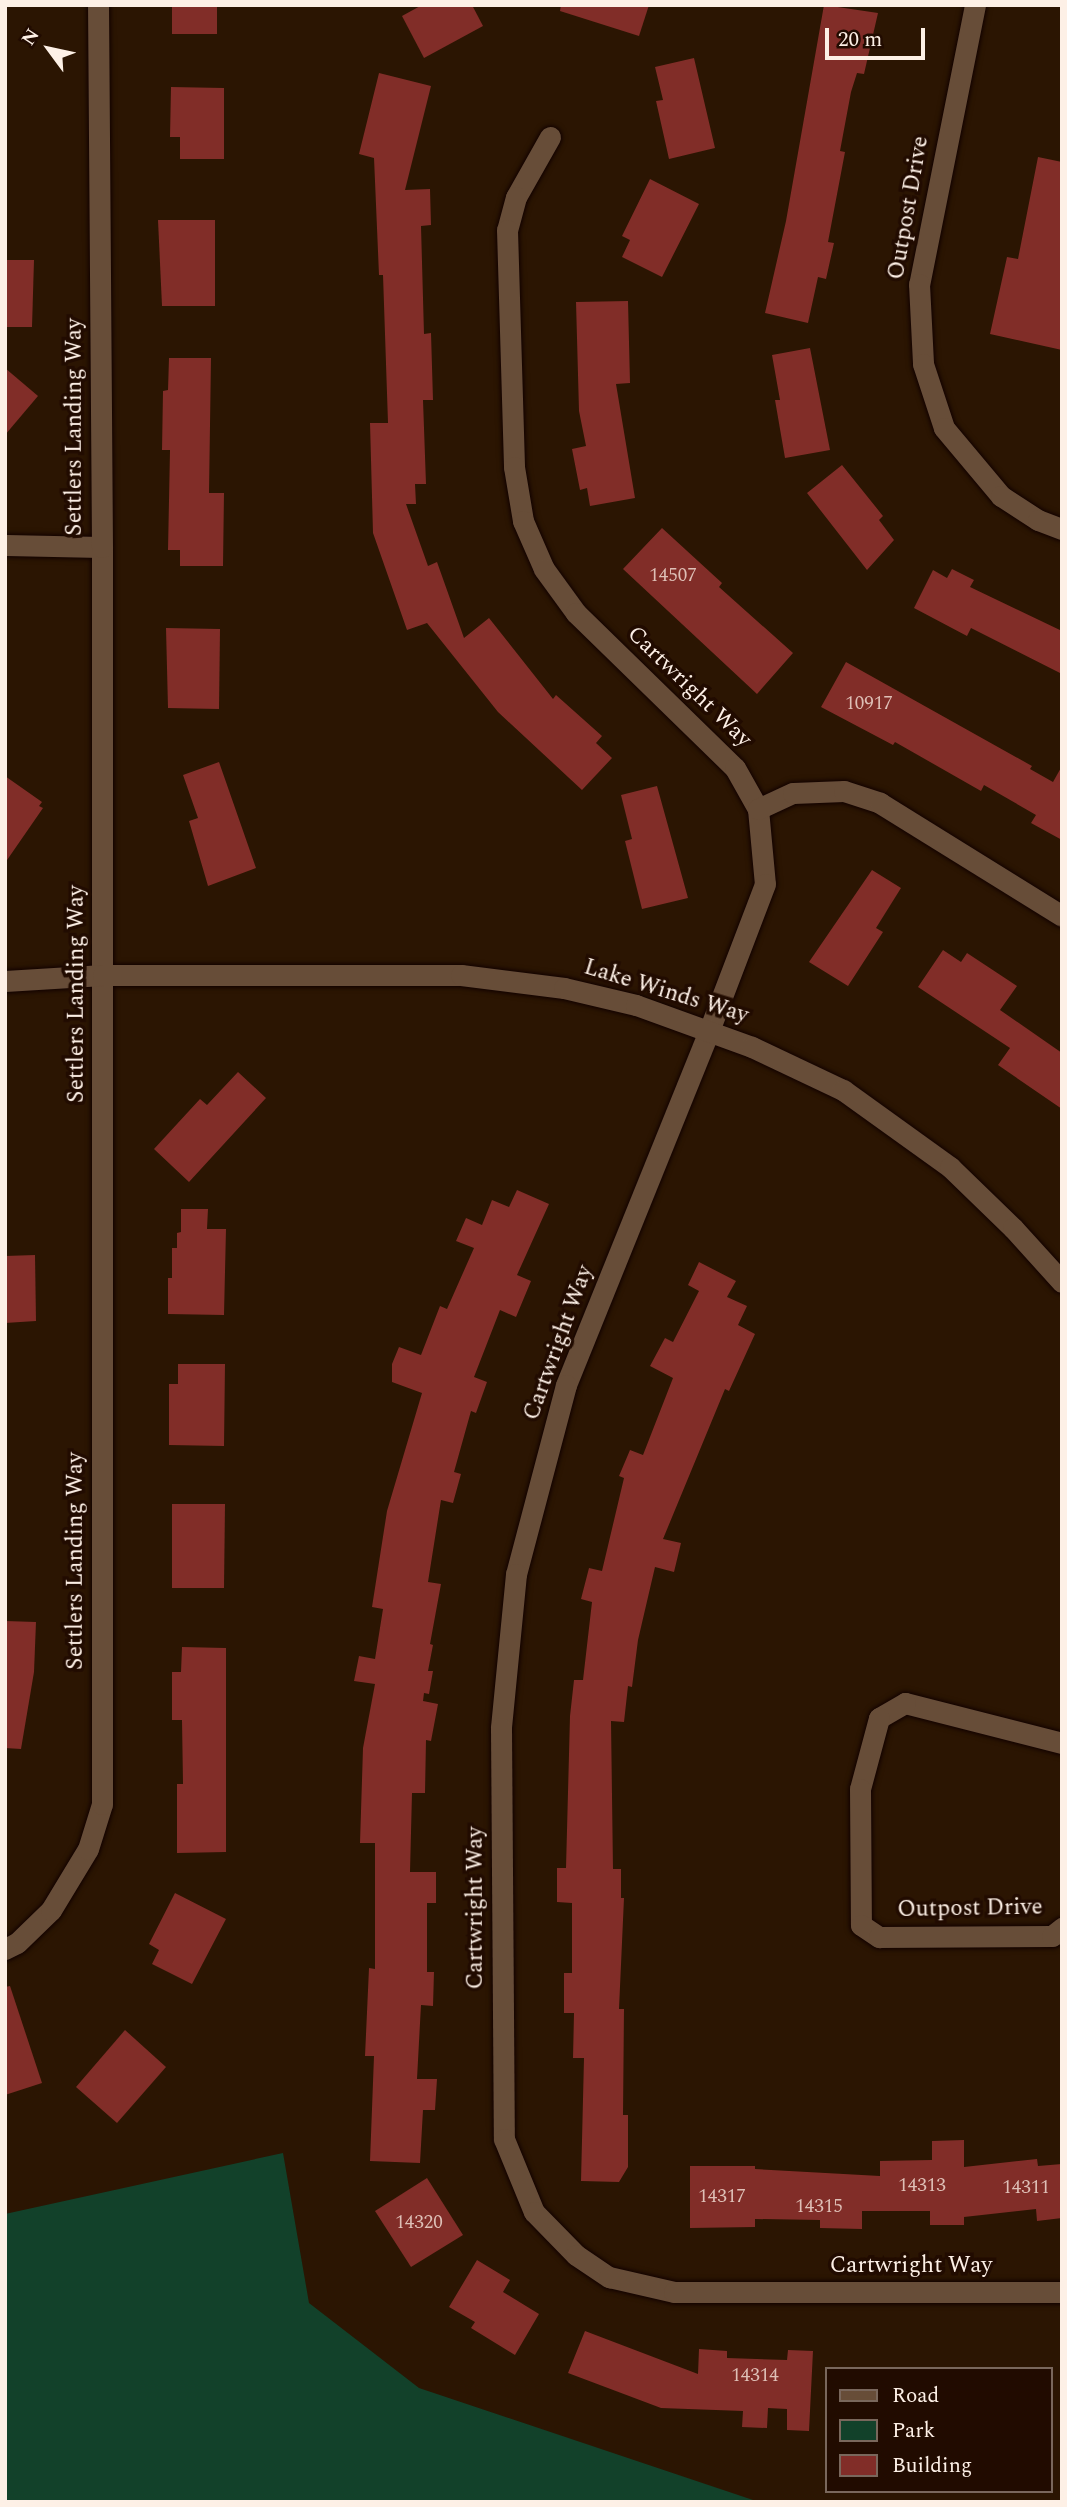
<!DOCTYPE html>
<style>
body{margin:0}
#map{position:relative;width:1067px;height:2507px;overflow:hidden;background:#2b1502;font-family:Spectral,serif}
div>[style]{position:absolute}
[style*='--x']{left:calc(var(--x)*1px);top:calc(var(--y)*1px);width:calc(var(--w)*1px);rotate:calc(var(--a)*1deg)}
.green>*{inset:0;background:#12412a}
.building>*{inset:0;background:#812d28}
.roads{filter:drop-shadow(0 0 2px #120200) drop-shadow(0 0 2px #120200)}
.street>*{height:21px;margin:-10.5px;padding:0 10.5px;transform-origin:10.5px;border-radius:10.5px;background:#674d38}
.secondary>*{height:21px;margin:-10.5px;padding:0 10.5px;transform-origin:10.5px;border-radius:10.5px;background:#674d38}
span{translate:-50% -50%;white-space:nowrap;text-align:center;line-height:1.15;-webkit-text-stroke:7px #210b00;paint-order:stroke}
.number-label{font-size:19px;color:#debfb6}
.number-label span{-webkit-text-stroke-width:0}
.street-label{font-size:23px;color:#fdf0e6}
.frame{position:absolute;inset:0;border:7px solid #fdf0e6;pointer-events:none}
.legend{position:absolute;left:825px;top:2367px;width:228px;height:126px;box-sizing:border-box;background:#210b00;border:2px solid #79675c;margin:0;padding:9px 12px;list-style:none;font-size:21px;color:#fdf0e6}
.legend li{display:flex;align-items:center;gap:14px;height:35px}
.legend b{width:35px;border:2px solid #79675c}
.north{position:absolute;left:14px;top:14px;width:70px;height:70px;-webkit-text-stroke:5px #210b00;paint-order:stroke;rotate:303deg;font-size:19px;font-weight:700;line-height:28px;text-align:center;color:#fdf0e6}
.north::after{content:'';display:block;margin:auto;width:24px;height:32px;background:#fdf0e6;clip-path:polygon(50% 0,100% 100%,50% 72%,0 100%)}
.scale{position:absolute;left:825px;top:28px;width:100px;height:32px;box-sizing:border-box;border:4px solid #fdf0e6;border-top:0;padding-left:9px;font-size:21px;line-height:24px;white-space:nowrap;color:#fdf0e6;-webkit-text-stroke:5px #210b00;paint-order:stroke}
</style>
<div id="map">
<div class="green">
<i style="clip-path:polygon(283px 2153px,309px 2303px,419px 2388px,759px 2502px,5px 2502px,5px 2214px)"></i>
</div>
<div class="building">
<i style="clip-path:polygon(172px 5px,217px 5px,217px 34px,172px 34px)"></i>
<i style="clip-path:polygon(422px 5px,472px 5px,483px 26px,424px 58px,402px 16px)"></i>
<i style="clip-path:polygon(561px 5px,649px 5px,639px 36px,560px 11px)"></i>
<i style="clip-path:polygon(824px 5px,878px 13px,864px 74px,857px 73px,851px 92px,840px 151px,845px 152px,828px 242px,834px 243px,826px 279px,818px 277px,808px 323px,765px 313px,786px 221px)"></i>
<i style="clip-path:polygon(694px 58px,715px 148px,669px 159px,656px 101px,663px 100px,655px 67px)"></i>
<i style="clip-path:polygon(379px 73px,431px 86px,405px 190px,430px 189px,431px 225px,421px 226px,424px 334px,431px 333px,433px 400px,423px 400px,426px 484px,415px 484px,416px 504px,406px 504px,428px 566px,437px 562px,464px 638px,489px 618px,553px 699px,556px 695px,602px 736px,596px 743px,612px 758px,582px 790px,498px 712px,427px 623px,407px 630px,373px 533px,370px 423px,388px 423px,383px 275px,379px 275px,374px 158px,359px 154px)"></i>
<i style="clip-path:polygon(171px 87px,224px 88px,224px 159px,180px 159px,180px 137px,170px 137px)"></i>
<i style="clip-path:polygon(1038px 157px,1062px 162px,1062px 350px,990px 334px,1007px 257px,1018px 259px)"></i>
<i style="clip-path:polygon(650px 179px,699px 204px,662px 277px,622px 257px,630px 240px,622px 236px)"></i>
<i style="clip-path:polygon(158px 220px,215px 220px,215px 306px,162px 306px)"></i>
<i style="clip-path:polygon(5px 260px,34px 260px,32px 327px,5px 327px)"></i>
<i style="clip-path:polygon(628px 301px,630px 383px,616px 384px,635px 498px,590px 506px,587px 488px,580px 490px,572px 449px,586px 446px,579px 411px,576px 302px)"></i>
<i style="clip-path:polygon(810px 348px,830px 450px,785px 458px,775px 400px,780px 400px,772px 355px)"></i>
<i style="clip-path:polygon(169px 358px,211px 358px,209px 493px,224px 493px,223px 566px,180px 566px,180px 550px,168px 550px,170px 450px,162px 450px,163px 391px,168px 390px)"></i>
<i style="clip-path:polygon(5px 368px,38px 396px,5px 435px)"></i>
<i style="clip-path:polygon(842px 465px,883px 516px,879px 520px,894px 540px,867px 570px,807px 493px)"></i>
<i style="clip-path:polygon(662px 528px,722px 583px,719px 587px,793px 653px,757px 694px,623px 569px)"></i>
<i style="clip-path:polygon(952px 569px,974px 580px,970px 587px,1062px 631px,1062px 674px,971px 628px,967px 636px,914px 608px,933px 570px,947px 578px)"></i>
<i style="clip-path:polygon(166px 628px,220px 629px,219px 709px,168px 708px)"></i>
<i style="clip-path:polygon(846px 662px,1032px 766px,1030px 769px,1053px 782px,1062px 766px,1062px 840px,1031px 823px,1036px 815px,984px 785px,981px 791px,895px 742px,893px 745px,821px 707px)"></i>
<i style="clip-path:polygon(219px 762px,256px 868px,208px 886px,189px 821px,198px 818px,183px 775px)"></i>
<i style="clip-path:polygon(5px 776px,42px 802px,39px 806px,43px 808px,5px 863px)"></i>
<i style="clip-path:polygon(657px 786px,688px 898px,642px 909px,625px 841px,632px 839px,621px 795px)"></i>
<i style="clip-path:polygon(872px 870px,901px 888px,876px 928px,883px 932px,848px 986px,809px 962px)"></i>
<i style="clip-path:polygon(943px 950px,961px 962px,967px 953px,1017px 986px,1000px 1010px,1062px 1053px,1062px 1109px,998px 1065px,1010px 1048px,918px 987px)"></i>
<i style="clip-path:polygon(238px 1072px,266px 1098px,189px 1182px,154px 1149px,200px 1099px,207px 1105px)"></i>
<i style="clip-path:polygon(517px 1190px,549px 1204px,517px 1275px,531px 1281px,516px 1317px,500px 1310px,474px 1377px,487px 1382px,476px 1413px,471px 1411px,454px 1472px,461px 1474px,453px 1503px,441px 1500px,428px 1582px,441px 1584px,430px 1644px,433px 1645px,428px 1671px,433px 1671px,429px 1694px,424px 1693px,423px 1701px,438px 1704px,431px 1741px,426px 1740px,425px 1793px,412px 1793px,410px 1872px,436px 1872px,436px 1903px,427px 1903px,427px 1972px,434px 1972px,433px 2006px,421px 2005px,417px 2079px,437px 2079px,435px 2110px,423px 2110px,420px 2163px,370px 2161px,374px 2056px,365px 2056px,369px 1968px,375px 1969px,375px 1843px,360px 1843px,363px 1748px,375px 1684px,354px 1681px,359px 1656px,375px 1659px,383px 1609px,372px 1607px,387px 1511px,422px 1393px,392px 1382px,392px 1364px,399px 1347px,421px 1355px,440px 1306px,447px 1309px,474px 1248px,456px 1241px,466px 1218px,482px 1225px,492px 1200px,509px 1207px)"></i>
<i style="clip-path:polygon(181px 1209px,208px 1209px,207px 1229px,226px 1229px,224px 1315px,168px 1314px,168px 1278px,172px 1278px,172px 1248px,177px 1248px,177px 1233px,181px 1232px)"></i>
<i style="clip-path:polygon(35px 1255px,36px 1321px,5px 1323px,5px 1256px)"></i>
<i style="clip-path:polygon(699px 1262px,736px 1281px,727px 1297px,747px 1306px,738px 1325px,755px 1334px,729px 1391px,725px 1389px,663px 1539px,681px 1543px,674px 1572px,655px 1567px,638px 1640px,632px 1687px,628px 1686px,624px 1722px,611px 1721px,613px 1869px,621px 1869px,621px 1898px,624px 1898px,619px 2009px,624px 2009px,623px 2115px,628px 2115px,628px 2167px,619px 2182px,581px 2181px,584px 2058px,573px 2058px,574px 2013px,564px 2013px,564px 1973px,572px 1973px,572px 1903px,557px 1902px,557px 1868px,566px 1868px,570px 1716px,574px 1680px,583px 1680px,592px 1602px,581px 1599px,589px 1568px,602px 1571px,624px 1478px,619px 1476px,630px 1450px,643px 1455px,673px 1378px,650px 1366px,665px 1338px,673px 1342px,699px 1291px,688px 1285px)"></i>
<i style="clip-path:polygon(178px 1364px,225px 1364px,224px 1446px,169px 1445px,169px 1384px,178px 1384px)"></i>
<i style="clip-path:polygon(172px 1504px,225px 1504px,224px 1588px,172px 1588px)"></i>
<i style="clip-path:polygon(5px 1621px,36px 1622px,34px 1672px,21px 1749px,5px 1748px)"></i>
<i style="clip-path:polygon(182px 1647px,226px 1648px,226px 1852px,177px 1853px,177px 1784px,183px 1784px,182px 1720px,172px 1720px,172px 1672px,181px 1672px)"></i>
<i style="clip-path:polygon(175px 1893px,226px 1919px,192px 1984px,152px 1964px,159px 1950px,149px 1944px)"></i>
<i style="clip-path:polygon(10px 1986px,42px 2083px,5px 2095px,5px 1987px)"></i>
<i style="clip-path:polygon(125px 2030px,166px 2067px,117px 2123px,76px 2087px)"></i>
<i style="clip-path:polygon(964px 2140px,964px 2167px,1037px 2159px,1038px 2166px,1062px 2164px,1062px 2218px,1037px 2221px,1036px 2209px,964px 2217px,964px 2225px,930px 2225px,930px 2211px,862px 2211px,862px 2229px,820px 2228px,820px 2220px,755px 2219px,755px 2227px,690px 2228px,690px 2166px,755px 2166px,755px 2169px,880px 2176px,880px 2161px,932px 2160px,932px 2141px)"></i>
<i style="clip-path:polygon(427px 2178px,463px 2235px,411px 2267px,375px 2211px)"></i>
<i style="clip-path:polygon(477px 2260px,510px 2280px,503px 2292px,539px 2314px,515px 2355px,471px 2328px,475px 2322px,449px 2307px)"></i>
<i style="clip-path:polygon(585px 2331px,698px 2374px,699px 2349px,727px 2351px,727px 2358px,787px 2360px,788px 2350px,813px 2351px,809px 2431px,787px 2430px,787px 2409px,768px 2408px,767px 2428px,742px 2427px,743px 2411px,661px 2408px,568px 2373px)"></i>
</div>
<div class="roads">
<div class="street">
<i style="--x:975;--y:5;--w:285;--a:101.3"></i>
<i style="--x:919;--y:284;--w:80;--a:87.1"></i>
<i style="--x:923;--y:364;--w:67;--a:71.8"></i>
<i style="--x:944;--y:428;--w:89;--a:50"></i>
<i style="--x:1001;--y:496;--w:44;--a:33"></i>
<i style="--x:1038;--y:520;--w:26;--a:21"></i>
<i style="--x:550;--y:137;--w:69;--a:119.5"></i>
<i style="--x:516;--y:197;--w:34;--a:105"></i>
<i style="--x:507;--y:230;--w:237;--a:88.3"></i>
<i style="--x:514;--y:467;--w:55;--a:80.5"></i>
<i style="--x:523;--y:521;--w:52;--a:66.4"></i>
<i style="--x:544;--y:569;--w:54;--a:54"></i>
<i style="--x:576;--y:613;--w:222;--a:44.3"></i>
<i style="--x:735;--y:768;--w:47;--a:60.7"></i>
<i style="--x:758;--y:809;--w:75;--a:84.7"></i>
<i style="--x:765;--y:884;--w:157;--a:110.9"></i>
<i style="--x:709;--y:1031;--w:382;--a:112"></i>
<i style="--x:566;--y:1385;--w:196;--a:104.8"></i>
<i style="--x:516;--y:1574;--w:155;--a:95.6"></i>
<i style="--x:501;--y:1728;--w:411;--a:89.6"></i>
<i style="--x:504;--y:2139;--w:79;--a:67.7"></i>
<i style="--x:534;--y:2212;--w:60;--a:45.7"></i>
<i style="--x:576;--y:2255;--w:40;--a:34"></i>
<i style="--x:609;--y:2277;--w:67;--a:13"></i>
<i style="--x:674;--y:2292;--w:388;--a:0"></i>
<i style="--x:5;--y:545;--w:97;--a:1.2"></i>
<i style="--x:758;--y:809;--w:38;--a:-25"></i>
<i style="--x:793;--y:793;--w:51;--a:-2.2"></i>
<i style="--x:844;--y:791;--w:38;--a:18"></i>
<i style="--x:880;--y:803;--w:214;--a:31.8"></i>
<i style="--x:1062;--y:1743;--w:162;--a:-165.7"></i>
<i style="--x:905;--y:1703;--w:30;--a:150"></i>
<i style="--x:879;--y:1718;--w:73;--a:105"></i>
<i style="--x:860;--y:1789;--w:136;--a:89.6"></i>
<i style="--x:861;--y:1925;--w:22;--a:34"></i>
<i style="--x:879;--y:1937;--w:173;--a:-0.3"></i>
<i style="--x:1052;--y:1936;--w:13;--a:-39"></i>
<i style="--x:5;--y:1949;--w:13;--a:-27"></i>
<i style="--x:17;--y:1943;--w:47;--a:-44.1"></i>
<i style="--x:51;--y:1910;--w:71;--a:-58.8"></i>
<i style="--x:88;--y:1849;--w:47;--a:-72.7"></i>
<i style="--x:102;--y:1804;--w:1257;--a:-90"></i>
<i style="--x:102;--y:547;--w:542;--a:-90.42"></i>
</div>
<div class="secondary">
<i style="--x:5;--y:981;--w:98;--a:-3.5"></i>
<i style="--x:103;--y:975;--w:358;--a:0"></i>
<i style="--x:461;--y:975;--w:104;--a:7.2"></i>
<i style="--x:564;--y:988;--w:74;--a:13.3"></i>
<i style="--x:636;--y:1005;--w:123;--a:19.9"></i>
<i style="--x:752;--y:1047;--w:101;--a:25.3"></i>
<i style="--x:843;--y:1090;--w:132;--a:35.7"></i>
<i style="--x:950;--y:1167;--w:88;--a:44.1"></i>
<i style="--x:1013;--y:1228;--w:73;--a:47.8"></i>
</div>
</div>
<div class="number-label">
<span style="left:673px;top:576px">14507</span>
<span style="left:869px;top:704px">10917</span>
<span style="left:922px;top:2186px">14313</span>
<span style="left:1026px;top:2188px">14311</span>
<span style="left:722px;top:2197px">14317</span>
<span style="left:819px;top:2207px">14315</span>
<span style="left:419px;top:2223px">14320</span>
<span style="left:755px;top:2376px">14314</span>
</div>
<div class="street-label">
<span style="left:909px;top:208px;rotate:-80deg">Outpost Drive</span>
<span style="left:75px;top:427px;rotate:-90deg">Settlers Landing Way</span>
<span style="left:689px;top:687px;rotate:44deg">Cartwright Way</span>
<span style="left:666px;top:992px;rotate:17deg">Lake Winds Way</span>
<span style="left:77px;top:994px;rotate:-90deg">Settlers Landing Way</span>
<span style="left:559px;top:1343px;rotate:-70deg">Cartwright Way</span>
<span style="left:76px;top:1561px;rotate:-90deg">Settlers Landing Way</span>
<span style="left:476px;top:1908px;rotate:-90deg">Cartwright Way</span>
<span style="left:970px;top:1909px;rotate:-1deg">Outpost Drive</span>
<span style="left:911px;top:2266px">Cartwright Way</span>
</div>
<div class="frame"></div>
<ul class="legend">
<li><b style="height:9px;background:#674d38"></b>Road</li>
<li><b style="height:19px;background:#12412a"></b>Park</li>
<li><b style="height:19px;background:#812d28"></b>Building</li>
</ul>
<div class="north">N</div>
<div class="scale">20 m</div>
</div>
